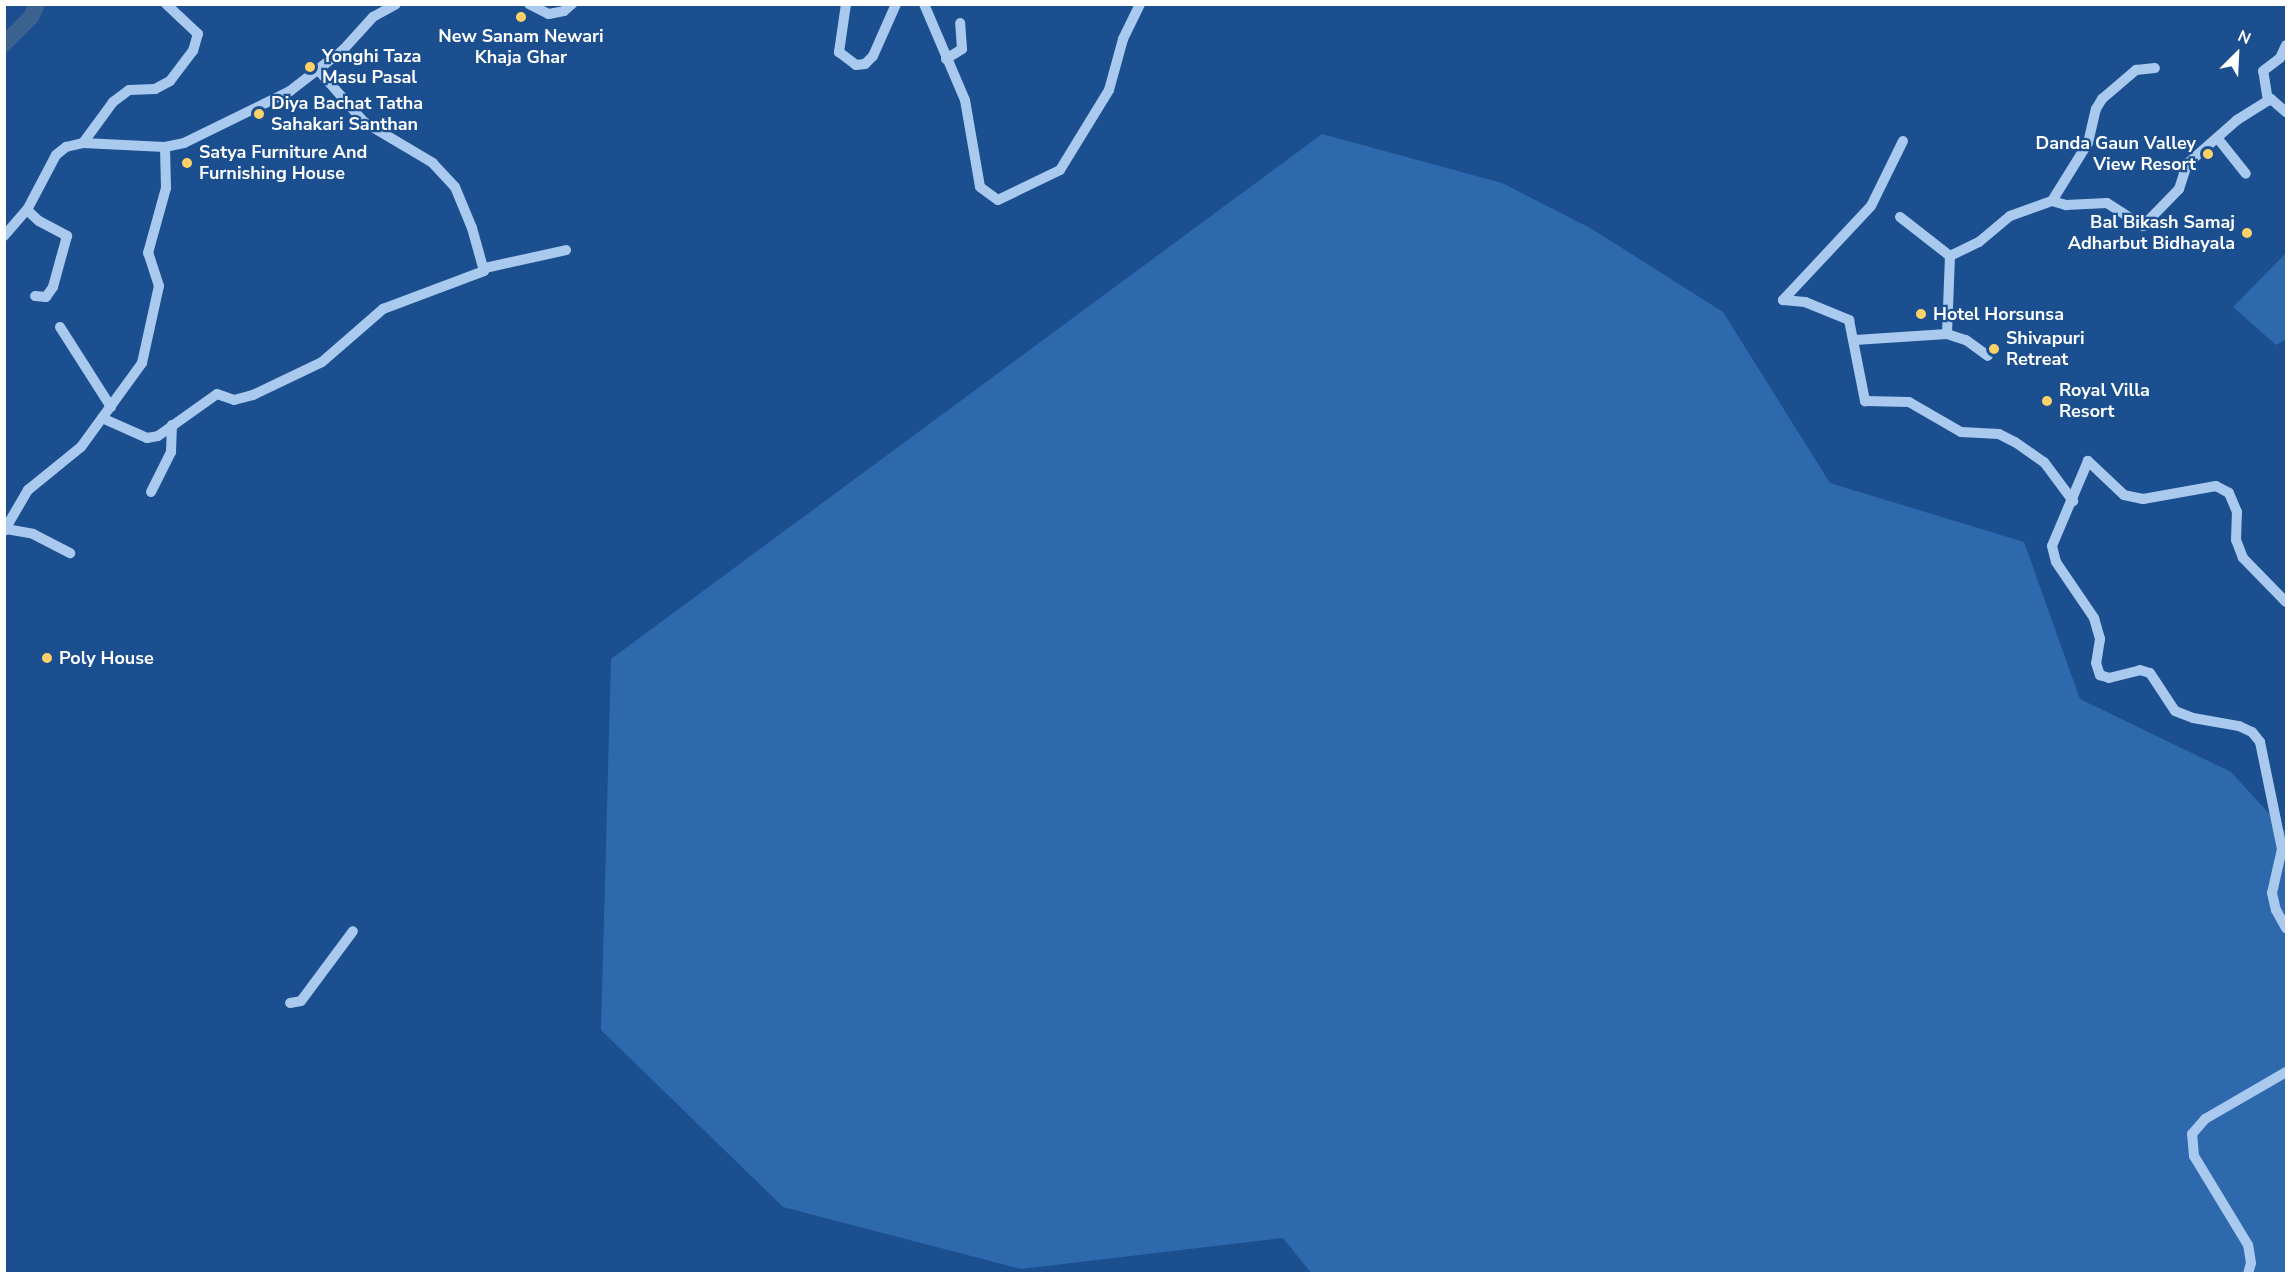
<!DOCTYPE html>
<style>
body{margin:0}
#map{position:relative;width:2291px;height:1278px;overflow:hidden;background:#1b4f8f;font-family:"Nunito Sans",sans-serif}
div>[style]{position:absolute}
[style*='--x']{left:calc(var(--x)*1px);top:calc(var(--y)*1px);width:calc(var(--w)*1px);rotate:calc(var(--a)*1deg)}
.green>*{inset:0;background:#2e69ad}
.river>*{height:16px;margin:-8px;padding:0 8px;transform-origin:8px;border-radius:8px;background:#3c6290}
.minor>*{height:10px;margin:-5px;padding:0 5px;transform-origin:5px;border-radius:5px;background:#a9c9ee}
.dots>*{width:16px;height:16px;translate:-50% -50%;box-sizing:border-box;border:3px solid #1b4f8f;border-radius:50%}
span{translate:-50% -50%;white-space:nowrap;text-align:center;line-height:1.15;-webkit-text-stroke:4.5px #1b4f8f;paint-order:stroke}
.poi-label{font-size:18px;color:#fff;font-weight:700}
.left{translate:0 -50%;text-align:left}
.right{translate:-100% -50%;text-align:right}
.frame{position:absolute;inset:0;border:6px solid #fff;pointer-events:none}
.north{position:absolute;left:2207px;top:24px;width:60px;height:60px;-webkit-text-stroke:4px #1b4f8f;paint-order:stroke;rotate:24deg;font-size:16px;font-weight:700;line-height:24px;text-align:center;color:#fff}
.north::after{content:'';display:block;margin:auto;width:21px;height:27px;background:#fff;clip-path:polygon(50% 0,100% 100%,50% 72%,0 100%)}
</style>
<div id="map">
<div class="green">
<i style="clip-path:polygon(1322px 134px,1502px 183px,1592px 229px,1723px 312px,1830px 483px,2024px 542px,2080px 699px,2231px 772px,2286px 832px,2286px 1273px,1312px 1274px,1283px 1238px,1021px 1269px,783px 1207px,601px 1030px,611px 659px)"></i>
<i style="clip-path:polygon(2286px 253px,2286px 339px,2276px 345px,2233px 307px)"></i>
</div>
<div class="river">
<i style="--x:4;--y:44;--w:38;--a:-45"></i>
<i style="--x:31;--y:17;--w:14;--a:-65"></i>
</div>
<div class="minor">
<i style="--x:529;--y:4;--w:22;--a:27"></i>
<i style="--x:549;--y:14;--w:15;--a:-11"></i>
<i style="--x:564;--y:11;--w:11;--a:-41"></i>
<i style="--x:846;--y:4;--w:49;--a:98.3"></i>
<i style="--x:839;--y:52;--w:21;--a:37"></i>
<i style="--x:856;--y:65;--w:9;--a:-6"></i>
<i style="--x:865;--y:64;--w:11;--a:-45"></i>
<i style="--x:873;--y:56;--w:57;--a:-66.1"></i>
<i style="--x:924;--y:4;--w:104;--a:66.9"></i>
<i style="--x:965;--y:100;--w:88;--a:80.2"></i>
<i style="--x:980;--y:187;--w:22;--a:36"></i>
<i style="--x:998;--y:200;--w:69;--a:-25.8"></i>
<i style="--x:1060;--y:170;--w:94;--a:-58.5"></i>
<i style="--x:1109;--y:90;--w:53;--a:-74.6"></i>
<i style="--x:1123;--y:39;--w:39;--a:-64"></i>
<i style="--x:946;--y:59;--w:19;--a:-32"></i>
<i style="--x:962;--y:49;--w:26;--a:-94"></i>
<i style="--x:2268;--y:101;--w:30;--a:-99"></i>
<i style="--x:2263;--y:71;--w:21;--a:-37"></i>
<i style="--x:2280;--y:58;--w:14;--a:-65"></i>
<i style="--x:2219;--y:140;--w:43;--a:51.5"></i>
<i style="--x:1903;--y:141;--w:72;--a:116.2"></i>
<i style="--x:1871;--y:206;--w:129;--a:133.1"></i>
<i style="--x:1783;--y:300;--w:22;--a:5"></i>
<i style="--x:1805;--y:302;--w:48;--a:22.2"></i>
<i style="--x:1849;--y:320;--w:83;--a:78.8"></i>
<i style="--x:1865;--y:401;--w:44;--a:1.3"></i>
<i style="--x:1909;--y:402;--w:60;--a:30"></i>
<i style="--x:1961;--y:432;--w:38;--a:3"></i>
<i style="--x:1999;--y:434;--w:18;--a:27"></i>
<i style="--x:2015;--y:442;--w:35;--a:35"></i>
<i style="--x:2044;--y:462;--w:49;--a:53.4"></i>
<i style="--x:83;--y:143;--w:51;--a:-53.8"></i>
<i style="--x:113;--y:102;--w:20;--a:-37"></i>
<i style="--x:129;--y:90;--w:26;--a:-2"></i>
<i style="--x:155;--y:89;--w:17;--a:-28"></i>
<i style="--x:170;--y:81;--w:38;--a:-53"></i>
<i style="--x:193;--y:51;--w:18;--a:-74"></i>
<i style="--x:198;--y:34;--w:44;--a:-136.8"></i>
<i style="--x:2052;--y:201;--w:15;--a:16"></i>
<i style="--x:2066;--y:205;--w:41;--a:-2.8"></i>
<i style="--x:2107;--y:203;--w:43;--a:32.6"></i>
<i style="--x:2143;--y:226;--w:52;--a:-45.8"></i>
<i style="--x:2179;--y:189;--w:26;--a:-72"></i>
<i style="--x:2187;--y:164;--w:67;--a:-41.3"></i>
<i style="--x:2237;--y:120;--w:40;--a:-32"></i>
<i style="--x:2271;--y:99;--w:20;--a:41"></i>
<i style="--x:27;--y:210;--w:16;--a:43"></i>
<i style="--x:39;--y:221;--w:32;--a:28"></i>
<i style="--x:67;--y:236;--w:53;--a:105.4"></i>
<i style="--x:53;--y:287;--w:12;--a:125"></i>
<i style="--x:46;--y:297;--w:11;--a:-175"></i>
<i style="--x:1900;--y:217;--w:63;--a:38"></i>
<i style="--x:4;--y:236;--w:35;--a:-49"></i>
<i style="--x:27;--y:210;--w:62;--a:-62.2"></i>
<i style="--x:56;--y:155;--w:13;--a:-39"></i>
<i style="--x:66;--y:147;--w:17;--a:-13"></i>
<i style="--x:83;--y:143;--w:82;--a:2.8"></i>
<i style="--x:165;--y:147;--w:19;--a:-12"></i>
<i style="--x:184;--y:143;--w:118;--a:-26.1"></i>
<i style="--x:290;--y:91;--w:67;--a:-37.7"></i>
<i style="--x:343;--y:50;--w:45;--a:-47.7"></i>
<i style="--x:373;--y:17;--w:26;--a:-29"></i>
<i style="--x:485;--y:268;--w:83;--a:-12.5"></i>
<i style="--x:60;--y:327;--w:95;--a:57.5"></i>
<i style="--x:1947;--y:334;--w:78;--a:-87.8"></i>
<i style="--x:1950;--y:256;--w:32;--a:-26"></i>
<i style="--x:1979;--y:242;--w:40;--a:-40"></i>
<i style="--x:2010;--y:216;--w:45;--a:-19.7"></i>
<i style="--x:2052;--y:201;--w:68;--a:-58.2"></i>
<i style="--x:2088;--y:143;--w:35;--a:-77"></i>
<i style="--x:2096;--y:109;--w:12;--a:-59"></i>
<i style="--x:2102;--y:99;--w:45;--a:-40.5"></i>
<i style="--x:2136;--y:70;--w:19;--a:-6"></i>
<i style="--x:1855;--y:340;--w:92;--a:-3.7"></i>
<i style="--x:1947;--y:334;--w:20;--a:18"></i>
<i style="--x:1966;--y:340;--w:27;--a:36"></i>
<i style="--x:102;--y:418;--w:49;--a:24"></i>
<i style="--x:147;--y:438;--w:11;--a:-10"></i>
<i style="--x:158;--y:436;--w:72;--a:-35.4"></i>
<i style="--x:217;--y:394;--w:18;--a:19"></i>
<i style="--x:234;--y:400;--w:20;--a:-15"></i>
<i style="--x:253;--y:395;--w:76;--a:-25.6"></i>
<i style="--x:322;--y:362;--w:81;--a:-41"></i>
<i style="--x:383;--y:309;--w:108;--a:-20.6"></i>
<i style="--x:484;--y:271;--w:45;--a:-105.6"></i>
<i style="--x:472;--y:228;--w:44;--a:-112.5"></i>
<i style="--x:455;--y:187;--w:33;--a:-133"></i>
<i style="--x:433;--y:163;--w:80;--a:-149.3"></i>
<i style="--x:364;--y:122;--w:68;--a:-131.4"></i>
<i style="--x:151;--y:492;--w:45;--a:-63.4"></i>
<i style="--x:171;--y:452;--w:27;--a:-88"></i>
<i style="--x:6;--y:529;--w:27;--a:10"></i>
<i style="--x:33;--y:534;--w:42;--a:27.2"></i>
<i style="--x:4;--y:531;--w:48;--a:-59.7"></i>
<i style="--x:28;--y:490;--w:68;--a:-39.1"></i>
<i style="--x:81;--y:447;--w:104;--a:-54"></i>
<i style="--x:142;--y:363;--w:79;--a:-77.6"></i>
<i style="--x:159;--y:286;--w:35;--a:-108"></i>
<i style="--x:148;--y:253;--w:67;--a:-74.5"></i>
<i style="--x:166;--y:188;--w:41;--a:-91.4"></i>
<i style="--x:2286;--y:602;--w:62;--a:-134.3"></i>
<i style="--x:2243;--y:558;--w:19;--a:-111"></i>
<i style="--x:2236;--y:540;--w:28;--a:-88"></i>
<i style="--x:2237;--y:512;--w:21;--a:-113"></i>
<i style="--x:2229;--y:493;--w:15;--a:-152"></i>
<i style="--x:2216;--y:486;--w:74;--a:169.9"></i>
<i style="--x:2143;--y:499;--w:19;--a:-168"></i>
<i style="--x:2124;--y:495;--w:50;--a:-136.6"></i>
<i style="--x:2088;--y:461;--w:92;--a:113"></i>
<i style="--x:2052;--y:546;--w:16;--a:76"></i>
<i style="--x:2056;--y:562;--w:68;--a:55.8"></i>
<i style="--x:2094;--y:618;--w:22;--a:74"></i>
<i style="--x:2100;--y:639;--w:24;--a:99"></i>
<i style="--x:2096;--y:663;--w:13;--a:72"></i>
<i style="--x:2100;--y:675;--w:9;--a:18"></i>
<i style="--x:2109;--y:678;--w:32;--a:-14"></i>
<i style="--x:2140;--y:670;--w:10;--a:17"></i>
<i style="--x:2150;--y:673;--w:45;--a:56.7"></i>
<i style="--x:2175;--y:711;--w:19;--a:21"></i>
<i style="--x:2193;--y:718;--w:47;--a:9.9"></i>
<i style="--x:2239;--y:726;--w:14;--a:25"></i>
<i style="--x:2252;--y:732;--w:13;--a:51"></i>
<i style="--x:2260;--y:742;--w:109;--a:78.4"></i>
<i style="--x:2282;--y:849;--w:45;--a:102.8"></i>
<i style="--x:2272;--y:893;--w:17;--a:77"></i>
<i style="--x:2276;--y:910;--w:21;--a:61"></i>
<i style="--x:290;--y:1003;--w:11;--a:-10"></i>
<i style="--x:301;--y:1001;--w:87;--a:-53.4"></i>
<i style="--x:2248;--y:1274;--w:11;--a:-75"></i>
<i style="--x:2251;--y:1263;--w:18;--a:-99"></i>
<i style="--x:2248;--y:1245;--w:104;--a:-121.2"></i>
<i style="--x:2194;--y:1156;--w:22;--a:-95"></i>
<i style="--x:2192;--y:1134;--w:20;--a:-49"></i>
<i style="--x:2205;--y:1119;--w:94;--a:-30.1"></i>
</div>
<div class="dots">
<i style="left:521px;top:17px;background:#ffd166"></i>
<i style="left:310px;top:67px;background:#ffd166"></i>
<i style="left:259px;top:114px;background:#ffd166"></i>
<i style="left:2208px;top:154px;background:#ffd166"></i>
<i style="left:187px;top:163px;background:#ffd166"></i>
<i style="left:2247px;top:233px;background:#ffd166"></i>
<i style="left:1921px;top:314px;background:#ffd166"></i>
<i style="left:1994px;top:349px;background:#ffd166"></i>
<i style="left:2047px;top:401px;background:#ffd166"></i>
<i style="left:47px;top:658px;background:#ffd166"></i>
</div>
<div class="poi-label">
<span style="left:521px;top:47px">New Sanam Newari<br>Khaja Ghar</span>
<span class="left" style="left:322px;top:67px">Yonghi Taza<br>Masu Pasal</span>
<span class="left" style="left:271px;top:114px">Diya Bachat Tatha<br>Sahakari Santhan</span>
<span class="right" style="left:2196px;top:154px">Danda Gaun Valley<br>View Resort</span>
<span class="left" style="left:199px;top:163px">Satya Furniture And<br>Furnishing House</span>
<span class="right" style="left:2235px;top:233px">Bal Bikash Samaj<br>Adharbut Bidhayala</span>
<span class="left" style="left:1933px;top:314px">Hotel Horsunsa</span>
<span class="left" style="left:2006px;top:349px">Shivapuri<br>Retreat</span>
<span class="left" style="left:2059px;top:401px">Royal Villa<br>Resort</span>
<span class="left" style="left:59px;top:658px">Poly House</span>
</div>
<div class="frame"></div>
<div class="north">N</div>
</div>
